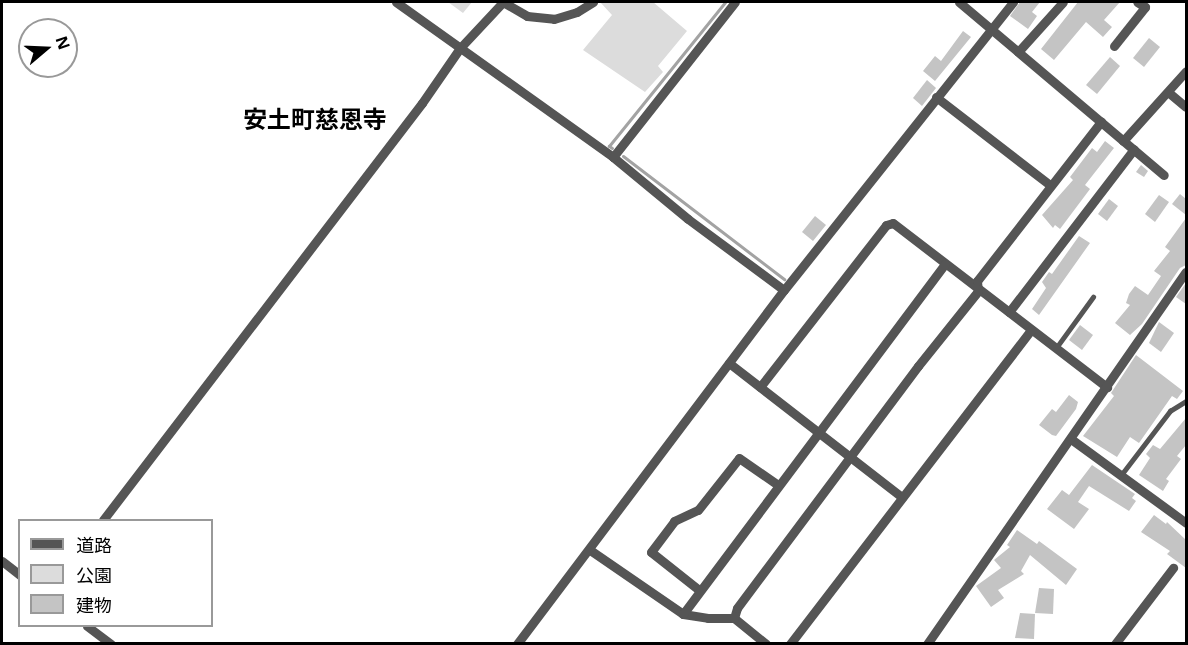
<!DOCTYPE html>
<meta charset="utf-8">
<style>
body{margin:0}
#map{position:relative;width:1188px;height:645px;overflow:hidden;background:#fff;font-family:"Noto Sans","Noto Sans JP",sans-serif}
div>[style]{position:absolute}
[style*='--x']{left:calc(var(--x)*1px);top:calc(var(--y)*1px);width:calc(var(--w)*1px);rotate:calc(var(--a)*1deg)}
.green>*{inset:0;background:#dcdcdc}
.stream>*{height:3px;margin:-1.5px;padding:0 1.5px;transform-origin:1.5px;border-radius:1.5px;background:#a3a3a3}
.building>*{inset:0;background:#c4c4c4}
.lane>*{height:4.5px;margin:-2.25px;padding:0 2.25px;transform-origin:2.25px;border-radius:2.25px;background:#555}
.street>*{height:9px;margin:-4.5px;padding:0 4.5px;transform-origin:4.5px;border-radius:4.5px;background:#555}
span{translate:-50% -50%;white-space:nowrap;text-align:center;line-height:1.15;-webkit-text-stroke:4.5px #fff;paint-order:stroke}
.quarter-label{font-size:24px;color:#000;font-weight:700}
.frame{position:absolute;inset:0;border:3px solid #000;pointer-events:none}
.legend{position:absolute;left:18px;top:519px;width:195px;height:108px;box-sizing:border-box;background:#fff;border:2px solid #999;margin:0;padding:8px 10px;list-style:none;font-size:18px;color:#000}
.legend li{display:flex;align-items:center;gap:12px;height:30px}
.legend b{width:30px;border:2px solid #999}
.north{position:absolute;left:18px;top:18px;width:60px;height:60px;box-sizing:border-box;background:#fff;border:2px solid #999;border-radius:50%;rotate:71deg;font-size:16px;font-weight:700;line-height:24px;text-align:center;color:#000}
.north::after{content:'';display:block;margin:auto;width:21px;height:27px;background:#000;clip-path:polygon(50% 0,100% 100%,50% 72%,0 100%)}
</style>
<div id="map">
<div class="green">
<i style="clip-path:polygon(448px 2px,472px 2px,463px 13px)"></i>
<i style="clip-path:polygon(600px 2px,653px 2px,687px 31px,658px 66px,663px 72px,645px 92px,583px 50px,612px 15px)"></i>
</div>
<div class="stream">
<i style="--x:612;--y:148;--w:4;--a:-146"></i>
<i style="--x:609;--y:146;--w:185;--a:-51.1"></i>
<i style="--x:623;--y:156;--w:203;--a:37.4"></i>
</div>
<div class="building">
<i style="clip-path:polygon(1020px 2px,1040px 2px,1032px 12px,1037px 16px,1028px 29px,1010px 16px)"></i>
<i style="clip-path:polygon(1078px 2px,1120px 2px,1104px 20px,1112px 27px,1103px 37px,1086px 22px,1054px 60px,1041px 49px)"></i>
<i style="clip-path:polygon(963px 31px,971px 37px,935px 81px,923px 71px,935px 56px,941px 61px)"></i>
<i style="clip-path:polygon(1149px 38px,1160px 47px,1144px 67px,1133px 58px)"></i>
<i style="clip-path:polygon(1110px 57px,1120px 66px,1097px 94px,1086px 85px)"></i>
<i style="clip-path:polygon(927px 80px,936px 88px,922px 106px,913px 98px)"></i>
<i style="clip-path:polygon(1105px 141px,1114px 148px,1085px 185px,1090px 189px,1060px 229px,1055px 225px,1053px 228px,1042px 215px,1073px 180px,1070px 177px,1092px 148px,1097px 152px)"></i>
<i style="clip-path:polygon(1141px 165px,1148px 171px,1144px 177px,1136px 172px)"></i>
<i style="clip-path:polygon(1180px 194px,1186px 199px,1186px 215px,1172px 204px)"></i>
<i style="clip-path:polygon(1159px 195px,1169px 202px,1155px 222px,1145px 214px)"></i>
<i style="clip-path:polygon(1109px 199px,1118px 206px,1107px 221px,1098px 214px)"></i>
<i style="clip-path:polygon(815px 216px,826px 225px,813px 241px,802px 232px)"></i>
<i style="clip-path:polygon(1186px 218px,1186px 265px,1180px 268px,1142px 324px,1130px 335px,1115px 323px,1130px 305px,1126px 303px,1129px 294px,1135px 286px,1148px 295px,1161px 276px,1154px 271px,1170px 251px,1165px 247px)"></i>
<i style="clip-path:polygon(1079px 236px,1090px 243px,1039px 315px,1032px 309px,1046px 288px,1042px 282px,1049px 272px,1052px 274px)"></i>
<i style="clip-path:polygon(1186px 283px,1186px 304px,1176px 297px)"></i>
<i style="clip-path:polygon(1159px 322px,1174px 333px,1161px 352px,1149px 343px)"></i>
<i style="clip-path:polygon(1080px 325px,1093px 335px,1082px 350px,1069px 340px)"></i>
<i style="clip-path:polygon(1136px 355px,1183px 391px,1177px 399px,1172px 396px,1139px 443px,1130px 437px,1117px 457px,1083px 436px,1114px 396px,1111px 393px)"></i>
<i style="clip-path:polygon(1069px 395px,1078px 402px,1076px 409px,1056px 436px,1052px 435px,1039px 425px,1052px 409px,1056px 412px)"></i>
<i style="clip-path:polygon(1186px 418px,1186px 445px,1177px 456px,1181px 459px,1166px 479px,1169px 481px,1163px 491px,1139px 475px,1150px 458px,1146px 454px,1153px 445px,1160px 449px)"></i>
<i style="clip-path:polygon(1092px 465px,1135px 494px,1132px 498px,1136px 501px,1129px 511px,1089px 486px,1078px 502px,1089px 509px,1074px 529px,1047px 509px,1062px 490px,1069px 495px)"></i>
<i style="clip-path:polygon(1154px 515px,1166px 524px,1167px 522px,1186px 540px,1186px 568px,1167px 554px,1170px 551px,1141px 532px)"></i>
<i style="clip-path:polygon(1017px 530px,1037px 544px,1039px 541px,1077px 569px,1066px 585px,1030px 555px,1021px 571px,1024px 574px,998px 590px,1004px 598px,991px 607px,976px 586px,1001px 568px,994px 560px,1010px 547px,1007px 545px)"></i>
<i style="clip-path:polygon(1039px 588px,1054px 589px,1053px 614px,1035px 613px)"></i>
<i style="clip-path:polygon(1020px 613px,1035px 614px,1034px 639px,1015px 638px)"></i>
</div>
<div class="lane">
<i style="--x:1056;--y:348;--w:63;--a:-54"></i>
<i style="--x:1121;--y:475;--w:81;--a:-52.6"></i>
<i style="--x:1170;--y:411;--w:19;--a:-32"></i>
</div>
<div class="street">
<i style="--x:396;--y:2;--w:267;--a:35.5"></i>
<i style="--x:613;--y:157;--w:97;--a:39.6"></i>
<i style="--x:688;--y:219;--w:119;--a:36.5"></i>
<i style="--x:959;--y:2;--w:268;--a:40.2"></i>
<i style="--x:1114;--y:46;--w:50;--a:-51.5"></i>
<i style="--x:1145;--y:7;--w:9;--a:-148"></i>
<i style="--x:1018;--y:52;--w:67;--a:-48"></i>
<i style="--x:1168;--y:92;--w:23;--a:40"></i>
<i style="--x:936;--y:97;--w:144;--a:37.7"></i>
<i style="--x:1123;--y:141;--w:94;--a:-48"></i>
<i style="--x:613;--y:157;--w:197;--a:-51.8"></i>
<i style="--x:1009;--y:312;--w:205;--a:-52.5"></i>
<i style="--x:729;--y:363;--w:219;--a:37.8"></i>
<i style="--x:760;--y:387;--w:205;--a:-52.1"></i>
<i style="--x:886;--y:225;--w:7;--a:-16"></i>
<i style="--x:893;--y:223;--w:270;--a:37.5"></i>
<i style="--x:1071;--y:439;--w:142;--a:36.1"></i>
<i style="--x:103;--y:520;--w:525;--a:-52.58"></i>
<i style="--x:422;--y:103;--w:67;--a:-55.4"></i>
<i style="--x:460;--y:48;--w:63;--a:-46.9"></i>
<i style="--x:503;--y:2;--w:28;--a:30"></i>
<i style="--x:527;--y:16;--w:27;--a:6"></i>
<i style="--x:554;--y:19;--w:24;--a:-17"></i>
<i style="--x:577;--y:12;--w:19;--a:-32"></i>
<i style="--x:590;--y:550;--w:113;--a:34.5"></i>
<i style="--x:683;--y:614;--w:25;--a:9"></i>
<i style="--x:708;--y:618;--w:26;--a:0"></i>
<i style="--x:734;--y:618;--w:41;--a:39.1"></i>
<i style="--x:2;--y:561;--w:23;--a:38"></i>
<i style="--x:699;--y:590;--w:61;--a:-141.6"></i>
<i style="--x:651;--y:552;--w:39;--a:-53"></i>
<i style="--x:674;--y:521;--w:26;--a:-25"></i>
<i style="--x:698;--y:510;--w:66;--a:-51.7"></i>
<i style="--x:739;--y:458;--w:47;--a:34.7"></i>
<i style="--x:683;--y:614;--w:437;--a:-53.2"></i>
<i style="--x:734;--y:618;--w:10;--a:-73"></i>
<i style="--x:737;--y:608;--w:302;--a:-53.2"></i>
<i style="--x:918;--y:366;--w:96;--a:-51.3"></i>
<i style="--x:978;--y:291;--w:10;--a:-96"></i>
<i style="--x:977;--y:281;--w:202;--a:-52.1"></i>
<i style="--x:87;--y:626;--w:30;--a:37"></i>
<i style="--x:517;--y:644;--w:443;--a:-53"></i>
<i style="--x:784;--y:290;--w:368;--a:-51.5"></i>
<i style="--x:790;--y:644;--w:396;--a:-52.5"></i>
<i style="--x:927;--y:644;--w:453;--a:-55.2"></i>
<i style="--x:1115;--y:644;--w:96;--a:-52.7"></i>
</div>
<div class="quarter-label">
<span style="left:315px;top:119px">安土町慈恩寺</span>
</div>
<div class="frame"></div>
<ul class="legend">
<li><b style="height:8px;background:#555"></b>道路</li>
<li><b style="height:16px;background:#dcdcdc"></b>公園</li>
<li><b style="height:16px;background:#c4c4c4"></b>建物</li>
</ul>
<div class="north">N</div>
</div>
